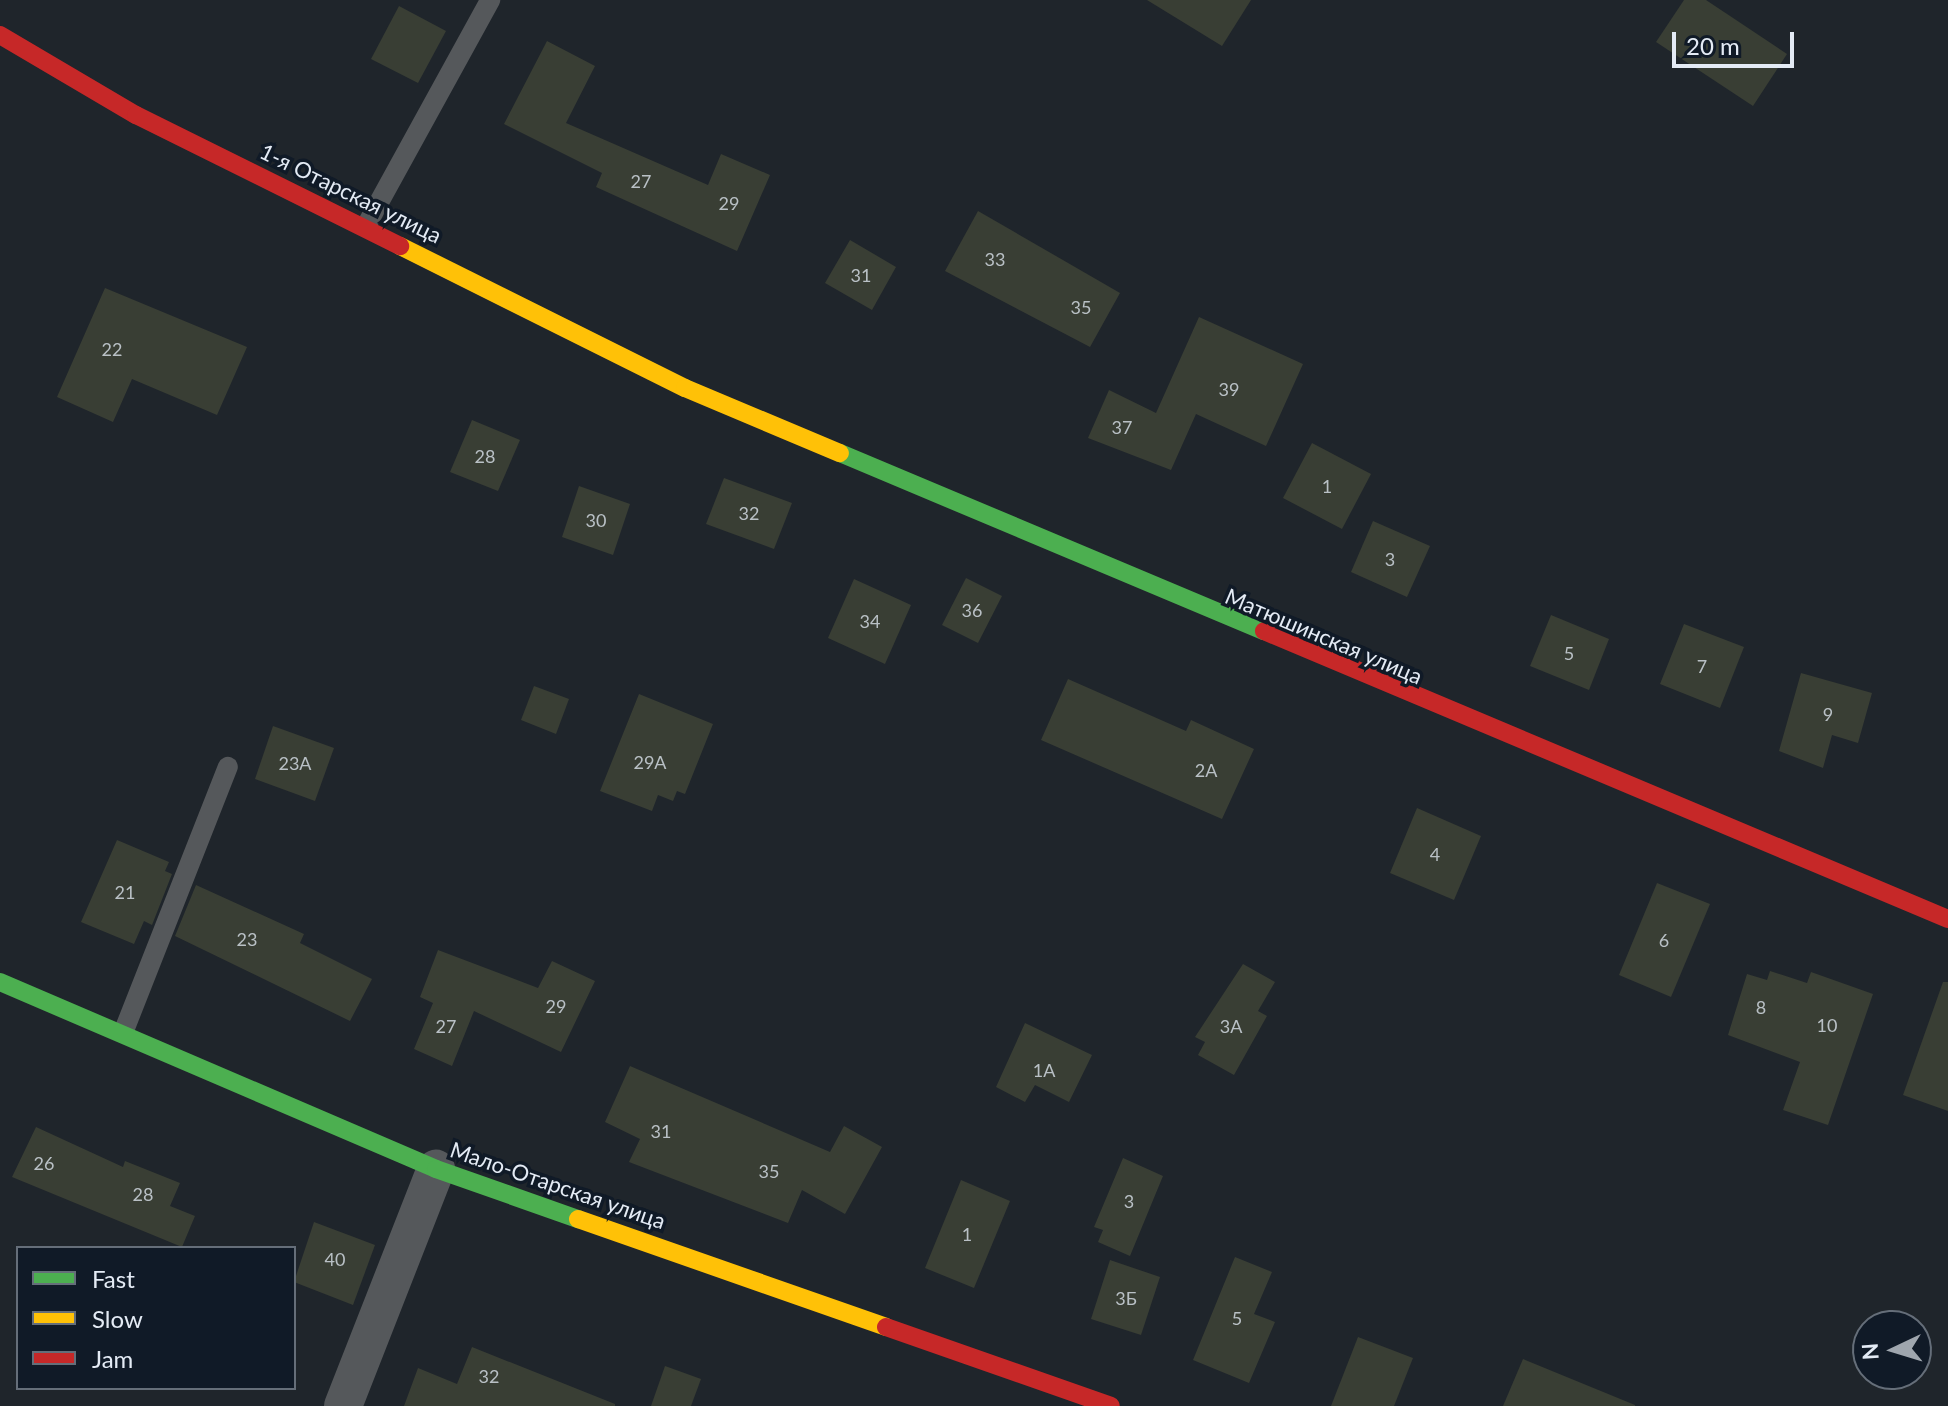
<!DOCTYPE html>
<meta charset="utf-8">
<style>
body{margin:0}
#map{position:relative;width:1948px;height:1406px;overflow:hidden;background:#1f252b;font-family:Lato,sans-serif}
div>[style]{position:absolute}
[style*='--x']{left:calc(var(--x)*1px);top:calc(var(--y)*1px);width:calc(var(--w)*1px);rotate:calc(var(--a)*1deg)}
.building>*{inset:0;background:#393e34}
.lane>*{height:20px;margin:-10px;padding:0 10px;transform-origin:10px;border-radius:10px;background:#55585b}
.street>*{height:38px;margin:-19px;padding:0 19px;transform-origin:19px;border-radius:19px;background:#55585b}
.fast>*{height:18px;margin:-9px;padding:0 9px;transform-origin:9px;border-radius:9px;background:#4caf50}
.slow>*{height:18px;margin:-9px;padding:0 9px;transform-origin:9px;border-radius:9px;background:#ffc107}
.jam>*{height:18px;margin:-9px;padding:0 9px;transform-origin:9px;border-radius:9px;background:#c62828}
span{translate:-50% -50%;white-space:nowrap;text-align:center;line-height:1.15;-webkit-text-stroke:7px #101a27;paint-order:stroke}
.number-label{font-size:18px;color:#b9c0c5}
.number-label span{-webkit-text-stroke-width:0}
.street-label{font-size:22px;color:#e4ebf5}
.legend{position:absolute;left:16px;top:1246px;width:280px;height:144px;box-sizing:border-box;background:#101a27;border:2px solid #656e79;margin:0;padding:10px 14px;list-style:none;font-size:24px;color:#e4ebf5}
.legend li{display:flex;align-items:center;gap:16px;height:40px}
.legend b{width:40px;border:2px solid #656e79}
.north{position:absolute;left:1852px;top:1310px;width:80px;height:80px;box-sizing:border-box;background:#101a27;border:2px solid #656e79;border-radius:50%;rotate:266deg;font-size:22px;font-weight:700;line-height:32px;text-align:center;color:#e4ebf5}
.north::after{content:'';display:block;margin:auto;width:28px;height:36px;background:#9fa6ae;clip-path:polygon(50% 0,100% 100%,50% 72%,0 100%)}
.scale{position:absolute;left:1672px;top:32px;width:122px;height:36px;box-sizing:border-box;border:4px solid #e4ebf5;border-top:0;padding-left:10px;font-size:24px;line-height:28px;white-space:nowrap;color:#e4ebf5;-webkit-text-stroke:6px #101a27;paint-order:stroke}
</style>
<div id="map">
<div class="building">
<i style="clip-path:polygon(1147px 0,1251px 0,1222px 46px)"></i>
<i style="clip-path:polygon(1684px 0,1706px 0,1787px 54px,1753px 106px,1656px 42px)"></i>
<i style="clip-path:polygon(399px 6px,446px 31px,418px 83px,371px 59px)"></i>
<i style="clip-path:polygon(547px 41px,595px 66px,566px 123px,708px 185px,721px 154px,770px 175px,737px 251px,596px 187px,602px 173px,504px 124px)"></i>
<i style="clip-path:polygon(978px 211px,1120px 293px,1090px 347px,945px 271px)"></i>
<i style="clip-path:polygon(850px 240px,896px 267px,872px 310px,825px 283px)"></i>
<i style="clip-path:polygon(105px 288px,247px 347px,217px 415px,132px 379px,113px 422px,57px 397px)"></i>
<i style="clip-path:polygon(1199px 317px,1303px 364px,1266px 446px,1196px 414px,1171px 470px,1088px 438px,1109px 390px,1156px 413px)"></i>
<i style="clip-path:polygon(472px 420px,520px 440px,498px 491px,450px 472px)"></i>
<i style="clip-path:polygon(1312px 443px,1371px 474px,1342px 529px,1283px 498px)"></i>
<i style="clip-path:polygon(724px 478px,792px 503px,774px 549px,706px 524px)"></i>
<i style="clip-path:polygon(579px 486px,630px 504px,613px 555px,562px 537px)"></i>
<i style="clip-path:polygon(1373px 521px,1430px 546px,1407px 597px,1351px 572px)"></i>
<i style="clip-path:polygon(966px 578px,1002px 596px,978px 643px,942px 625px)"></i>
<i style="clip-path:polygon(854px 579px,911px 605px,885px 664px,828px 638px)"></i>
<i style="clip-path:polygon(1551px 615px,1609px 639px,1589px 690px,1530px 666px)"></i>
<i style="clip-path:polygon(1684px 624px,1744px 647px,1720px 708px,1660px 684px)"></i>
<i style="clip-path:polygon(1801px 673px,1872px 693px,1858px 743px,1832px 735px,1823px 768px,1779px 751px)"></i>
<i style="clip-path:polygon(1068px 679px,1186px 731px,1191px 720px,1254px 749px,1222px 819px,1041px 740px)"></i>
<i style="clip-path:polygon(534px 686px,569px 699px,556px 734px,521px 720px)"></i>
<i style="clip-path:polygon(639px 694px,713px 724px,685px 794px,677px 791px,673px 801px,658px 795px,652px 811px,600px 791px)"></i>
<i style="clip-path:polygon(273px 726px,334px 748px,315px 801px,255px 779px)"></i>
<i style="clip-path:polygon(1417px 808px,1481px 836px,1454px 900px,1390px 873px)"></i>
<i style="clip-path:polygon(117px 840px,169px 862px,165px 871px,172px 874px,152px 925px,144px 921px,134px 944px,81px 922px)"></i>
<i style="clip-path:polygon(1657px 883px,1710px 904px,1671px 997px,1619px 975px)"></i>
<i style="clip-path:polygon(196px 885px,304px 934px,300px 943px,372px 979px,350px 1021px,175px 936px)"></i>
<i style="clip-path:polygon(438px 950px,538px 988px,552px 961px,595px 981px,561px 1052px,474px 1011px,452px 1066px,414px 1049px,433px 1003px,420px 997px)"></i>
<i style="clip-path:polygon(1243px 964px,1275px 982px,1258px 1011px,1267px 1016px,1234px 1075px,1198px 1055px,1205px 1042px,1195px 1037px)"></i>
<i style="clip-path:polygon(1770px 971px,1807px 983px,1811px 972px,1873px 994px,1828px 1125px,1783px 1110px,1800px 1062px,1728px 1035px,1747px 974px,1767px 980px)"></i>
<i style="clip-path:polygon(1943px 982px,1948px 982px,1948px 1111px,1903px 1095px)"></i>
<i style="clip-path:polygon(1025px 1023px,1092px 1055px,1069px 1102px,1035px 1085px,1025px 1102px,996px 1087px)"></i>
<i style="clip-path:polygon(630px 1066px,830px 1152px,844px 1126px,882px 1147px,845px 1214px,802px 1190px,788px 1223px,629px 1162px,640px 1139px,605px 1122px)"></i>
<i style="clip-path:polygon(36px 1127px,123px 1167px,125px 1161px,180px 1183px,170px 1206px,195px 1216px,182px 1247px,12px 1177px)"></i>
<i style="clip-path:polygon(1123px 1158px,1163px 1176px,1130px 1256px,1098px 1242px,1103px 1230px,1094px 1227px)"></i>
<i style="clip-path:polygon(961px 1180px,1010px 1201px,974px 1288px,925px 1268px)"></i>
<i style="clip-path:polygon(314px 1222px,375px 1245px,353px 1305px,294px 1282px)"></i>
<i style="clip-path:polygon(1235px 1257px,1272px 1272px,1254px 1314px,1275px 1322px,1249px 1383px,1193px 1360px)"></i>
<i style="clip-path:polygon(1110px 1260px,1160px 1277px,1141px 1335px,1091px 1319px)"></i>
<i style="clip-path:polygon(1358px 1337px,1413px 1358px,1394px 1406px,1331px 1406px)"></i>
<i style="clip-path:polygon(472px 1347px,615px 1404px,615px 1406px,404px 1406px,418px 1368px,457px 1384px)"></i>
<i style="clip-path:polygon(1523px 1359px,1635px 1405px,1635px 1406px,1503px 1406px)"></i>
<i style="clip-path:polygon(665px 1366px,701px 1379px,691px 1406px,651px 1406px)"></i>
</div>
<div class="lane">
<i style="--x:366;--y:226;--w:258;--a:-61.2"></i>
<i style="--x:123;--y:1033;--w:286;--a:-68.5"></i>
</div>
<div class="street">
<i style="--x:343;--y:1406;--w:255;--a:-68.6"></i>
</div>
<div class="fast">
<i style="--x:840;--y:453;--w:460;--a:22.8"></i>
<i style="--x:0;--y:982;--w:474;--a:23.2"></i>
<i style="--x:436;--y:1169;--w:151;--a:19.4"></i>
</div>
<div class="slow">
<i style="--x:400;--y:246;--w:318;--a:26.5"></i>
<i style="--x:685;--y:388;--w:168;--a:22.8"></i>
<i style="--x:578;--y:1219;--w:326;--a:19.3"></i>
</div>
<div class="jam">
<i style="--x:0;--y:35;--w:158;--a:30.5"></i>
<i style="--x:136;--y:115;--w:295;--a:26.4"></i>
<i style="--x:1264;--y:631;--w:742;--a:22.83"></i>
<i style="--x:886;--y:1327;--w:238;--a:19.3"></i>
</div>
<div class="number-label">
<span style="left:641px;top:181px">27</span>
<span style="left:729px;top:203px">29</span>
<span style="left:995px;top:259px">33</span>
<span style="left:861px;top:275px">31</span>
<span style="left:1081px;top:307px">35</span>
<span style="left:112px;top:349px">22</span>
<span style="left:1229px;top:389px">39</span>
<span style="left:1122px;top:427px">37</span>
<span style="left:485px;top:456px">28</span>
<span style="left:1327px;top:486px">1</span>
<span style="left:749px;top:513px">32</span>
<span style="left:596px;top:520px">30</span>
<span style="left:1390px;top:559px">3</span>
<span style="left:972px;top:610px">36</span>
<span style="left:870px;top:621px">34</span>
<span style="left:1569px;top:653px">5</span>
<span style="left:1702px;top:666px">7</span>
<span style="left:1828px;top:714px">9</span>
<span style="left:650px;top:762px">29А</span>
<span style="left:295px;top:763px">23А</span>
<span style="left:1206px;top:770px">2А</span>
<span style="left:1435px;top:854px">4</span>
<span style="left:125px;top:892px">21</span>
<span style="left:247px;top:939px">23</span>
<span style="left:1664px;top:940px">6</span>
<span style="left:556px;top:1006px">29</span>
<span style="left:1761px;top:1007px">8</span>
<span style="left:1827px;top:1025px">10</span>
<span style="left:446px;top:1026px">27</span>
<span style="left:1231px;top:1026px">3А</span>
<span style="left:1044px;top:1070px">1А</span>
<span style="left:661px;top:1131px">31</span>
<span style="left:44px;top:1163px">26</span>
<span style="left:769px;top:1171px">35</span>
<span style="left:143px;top:1194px">28</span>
<span style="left:1129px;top:1201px">3</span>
<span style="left:967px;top:1234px">1</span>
<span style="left:335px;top:1259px">40</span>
<span style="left:1126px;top:1298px">3Б</span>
<span style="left:1237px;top:1318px">5</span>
<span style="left:489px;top:1376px">32</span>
</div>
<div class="street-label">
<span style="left:351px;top:193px;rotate:26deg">1-я Отарская улица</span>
<span style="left:1324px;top:636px;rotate:23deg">Матюшинская улица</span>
<span style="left:558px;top:1185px;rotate:19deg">Мало-Отарская улица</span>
</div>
<ul class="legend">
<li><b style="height:10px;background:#4caf50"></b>Fast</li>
<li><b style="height:10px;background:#ffc107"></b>Slow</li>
<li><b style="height:10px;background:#c62828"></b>Jam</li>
</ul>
<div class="north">N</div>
<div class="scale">20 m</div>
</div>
